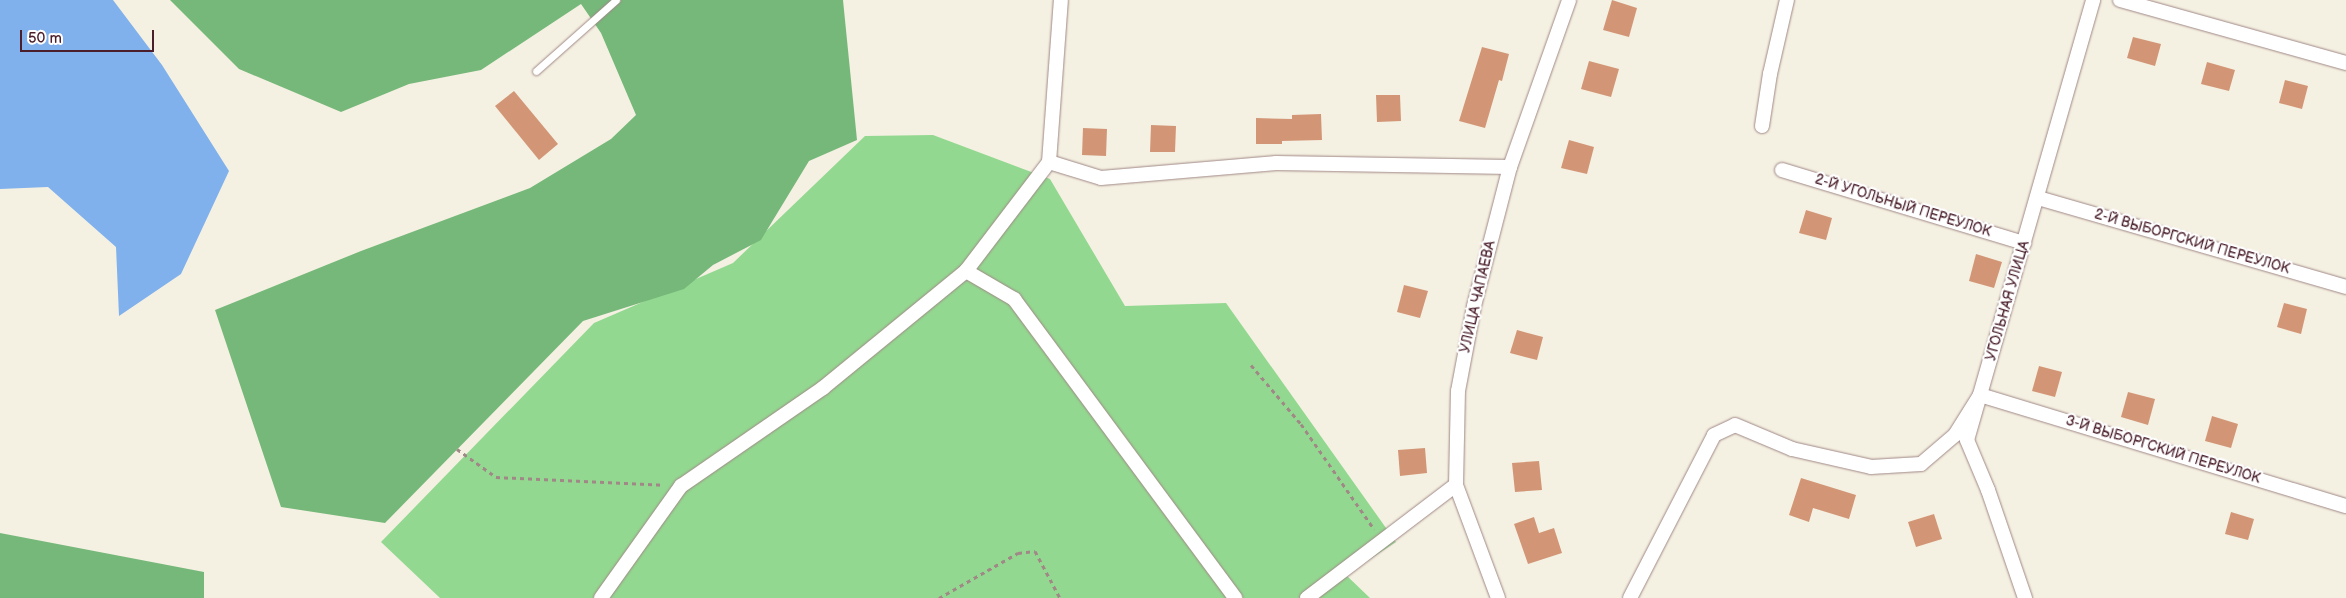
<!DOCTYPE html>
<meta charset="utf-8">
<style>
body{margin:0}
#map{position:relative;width:2346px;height:598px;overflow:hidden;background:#f5f1e2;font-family:"Balsamiq Sans",sans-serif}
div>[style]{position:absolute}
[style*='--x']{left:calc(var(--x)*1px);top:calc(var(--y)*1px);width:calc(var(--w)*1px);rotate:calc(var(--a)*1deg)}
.green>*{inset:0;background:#93d890}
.forest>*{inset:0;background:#76b87a}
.water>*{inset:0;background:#80b1ec}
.building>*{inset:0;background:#d29677}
.path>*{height:3px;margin-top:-1.5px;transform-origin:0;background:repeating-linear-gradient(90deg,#a08886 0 4px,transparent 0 8px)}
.roads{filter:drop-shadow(0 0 1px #a08886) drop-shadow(0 0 1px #a08886)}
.service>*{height:7px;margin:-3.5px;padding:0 3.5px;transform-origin:3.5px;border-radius:3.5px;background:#fff}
.minor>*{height:14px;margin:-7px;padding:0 7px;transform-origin:7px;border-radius:7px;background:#fff}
span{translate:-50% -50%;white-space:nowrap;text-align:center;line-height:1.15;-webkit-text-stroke:4.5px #fff;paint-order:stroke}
.street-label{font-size:14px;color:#4a1f2b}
.scale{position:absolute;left:20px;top:30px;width:134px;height:22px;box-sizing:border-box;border:2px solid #4a1f2b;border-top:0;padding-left:6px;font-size:15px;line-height:18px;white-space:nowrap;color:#4a1f2b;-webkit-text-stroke:4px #fff;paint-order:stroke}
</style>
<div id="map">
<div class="green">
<i style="clip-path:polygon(933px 135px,1050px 179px,1125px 306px,1226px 303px,1396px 542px,1346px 575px,1370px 598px,440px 598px,381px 542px,594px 323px,733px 263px,865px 136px)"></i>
</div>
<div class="forest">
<i style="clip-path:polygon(170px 0,843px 0,857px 140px,809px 161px,761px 240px,713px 265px,684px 289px,583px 321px,385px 523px,281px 507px,215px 310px,361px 251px,530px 188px,611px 139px,636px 115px,601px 33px,581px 4px,481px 70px,409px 84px,341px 112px,239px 69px)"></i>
<i style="clip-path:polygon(0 533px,204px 572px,204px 598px,0 598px)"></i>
</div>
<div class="water">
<i style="clip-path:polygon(0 0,113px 0,162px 65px,229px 171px,181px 274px,119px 316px,116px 247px,48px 187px,0 189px)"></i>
</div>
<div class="building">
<i style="clip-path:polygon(1612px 0,1637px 8px,1629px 37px,1603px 30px)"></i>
<i style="clip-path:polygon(2133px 37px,2161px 44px,2155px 66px,2127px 58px)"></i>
<i style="clip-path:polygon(1482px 47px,1509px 54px,1502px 81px,1499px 80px,1485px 128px,1459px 121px)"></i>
<i style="clip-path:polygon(1589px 61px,1619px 69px,1611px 97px,1581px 89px)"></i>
<i style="clip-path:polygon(2207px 62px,2235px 70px,2229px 91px,2201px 84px)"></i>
<i style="clip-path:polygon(2285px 80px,2308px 86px,2302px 109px,2279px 103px)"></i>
<i style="clip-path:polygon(514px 91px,558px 144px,539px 160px,495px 106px)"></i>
<i style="clip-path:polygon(1376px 95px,1400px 95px,1401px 121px,1377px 122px)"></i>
<i style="clip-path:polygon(1321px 114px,1322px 140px,1282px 141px,1282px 144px,1256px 144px,1256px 118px,1292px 119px,1292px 115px)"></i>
<i style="clip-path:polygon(1151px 125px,1176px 126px,1175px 152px,1150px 152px)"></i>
<i style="clip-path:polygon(1083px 128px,1107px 129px,1106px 156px,1082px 155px)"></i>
<i style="clip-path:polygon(1569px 140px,1594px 147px,1587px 174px,1561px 168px)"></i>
<i style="clip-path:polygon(1806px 210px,1832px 218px,1826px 240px,1799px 233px)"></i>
<i style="clip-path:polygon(1976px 254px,2002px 262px,1994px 288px,1969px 281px)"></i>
<i style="clip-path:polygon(1404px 285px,1428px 291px,1420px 318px,1397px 312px)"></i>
<i style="clip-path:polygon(2284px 303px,2307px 309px,2301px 334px,2277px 327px)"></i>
<i style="clip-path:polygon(1517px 330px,1543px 337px,1537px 360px,1510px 353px)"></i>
<i style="clip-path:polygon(2039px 366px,2062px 372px,2055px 397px,2032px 391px)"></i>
<i style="clip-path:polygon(2128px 392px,2155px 399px,2148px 425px,2121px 417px)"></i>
<i style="clip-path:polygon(2212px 416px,2238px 424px,2231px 448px,2205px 441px)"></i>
<i style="clip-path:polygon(1425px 448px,1427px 473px,1400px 476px,1398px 450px)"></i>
<i style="clip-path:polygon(1539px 461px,1542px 490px,1515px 492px,1512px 463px)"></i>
<i style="clip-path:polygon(1801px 478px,1856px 495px,1849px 519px,1813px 508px,1809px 522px,1789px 515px)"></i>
<i style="clip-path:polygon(2231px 512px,2254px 519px,2248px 540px,2225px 534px)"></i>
<i style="clip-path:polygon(1934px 514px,1942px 539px,1916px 547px,1908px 522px)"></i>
<i style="clip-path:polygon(1534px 517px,1539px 533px,1554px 528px,1562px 553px,1528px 564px,1514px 524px)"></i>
</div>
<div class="path">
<i style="--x:1251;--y:365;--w:77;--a:49.7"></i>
<i style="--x:1301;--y:424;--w:128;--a:55.2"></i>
<i style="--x:457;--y:449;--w:48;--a:35.7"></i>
<i style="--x:496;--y:477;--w:167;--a:2.7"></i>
<i style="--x:939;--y:598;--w:91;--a:-29.7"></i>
<i style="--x:1018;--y:553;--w:17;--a:-7"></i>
<i style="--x:1035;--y:551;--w:53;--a:62"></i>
</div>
<div class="roads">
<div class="service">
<i style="--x:536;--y:71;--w:107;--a:-41.6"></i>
</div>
<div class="minor">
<i style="--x:2120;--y:0;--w:235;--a:15.6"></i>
<i style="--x:1762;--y:126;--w:53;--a:-81.3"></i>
<i style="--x:1770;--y:74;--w:76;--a:-77.1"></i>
<i style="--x:1049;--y:162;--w:54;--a:17.1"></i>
<i style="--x:1101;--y:178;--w:176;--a:-4.9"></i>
<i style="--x:1276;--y:163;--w:234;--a:1"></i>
<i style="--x:1782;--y:170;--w:253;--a:16.8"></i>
<i style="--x:2038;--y:198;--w:321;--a:16.1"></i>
<i style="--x:966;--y:271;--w:56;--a:30.3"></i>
<i style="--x:1014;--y:299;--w:372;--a:53.5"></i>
<i style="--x:601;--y:598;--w:138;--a:-54.5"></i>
<i style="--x:681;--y:486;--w:173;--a:-34.6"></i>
<i style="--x:823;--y:388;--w:185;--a:-39.3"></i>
<i style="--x:966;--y:271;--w:137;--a:-52.7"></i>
<i style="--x:1049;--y:162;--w:162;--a:-85.8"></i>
<i style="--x:1307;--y:598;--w:187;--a:-37.2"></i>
<i style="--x:1498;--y:598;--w:121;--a:-110.4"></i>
<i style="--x:1456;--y:485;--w:94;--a:-88.8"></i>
<i style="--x:1458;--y:391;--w:86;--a:-79.3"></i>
<i style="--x:1474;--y:306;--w:144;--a:-75.5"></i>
<i style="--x:1510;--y:167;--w:177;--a:-70.5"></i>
<i style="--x:1630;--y:598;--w:183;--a:-62.7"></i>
<i style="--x:1714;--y:435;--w:23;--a:-25"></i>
<i style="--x:1735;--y:425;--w:62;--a:22.8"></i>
<i style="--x:1792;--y:449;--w:81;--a:12.8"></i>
<i style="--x:1871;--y:467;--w:50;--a:-3.4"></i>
<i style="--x:1921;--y:464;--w:45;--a:-40.5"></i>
<i style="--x:1955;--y:435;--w:47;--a:-58"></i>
<i style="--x:1980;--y:395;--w:382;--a:16.9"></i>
<i style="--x:2025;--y:598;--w:114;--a:-108.9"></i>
<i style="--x:1988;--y:490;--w:54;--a:-112.8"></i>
<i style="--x:1967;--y:440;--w:458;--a:-74"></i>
</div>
</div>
<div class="street-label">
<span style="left:1903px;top:206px;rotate:17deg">2-Й УГОЛЬНЫЙ ПЕРЕУЛОК</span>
<span style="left:2192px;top:242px;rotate:16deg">2-Й ВЫБОРГСКИЙ ПЕРЕУЛОК</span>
<span style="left:1478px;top:297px;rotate:-77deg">УЛИЦА ЧАПАЕВА</span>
<span style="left:2008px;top:301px;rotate:-74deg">УГОЛЬНАЯ УЛИЦА</span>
<span style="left:2163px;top:450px;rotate:17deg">3-Й ВЫБОРГСКИЙ ПЕРЕУЛОК</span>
</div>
<div class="scale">50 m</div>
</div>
